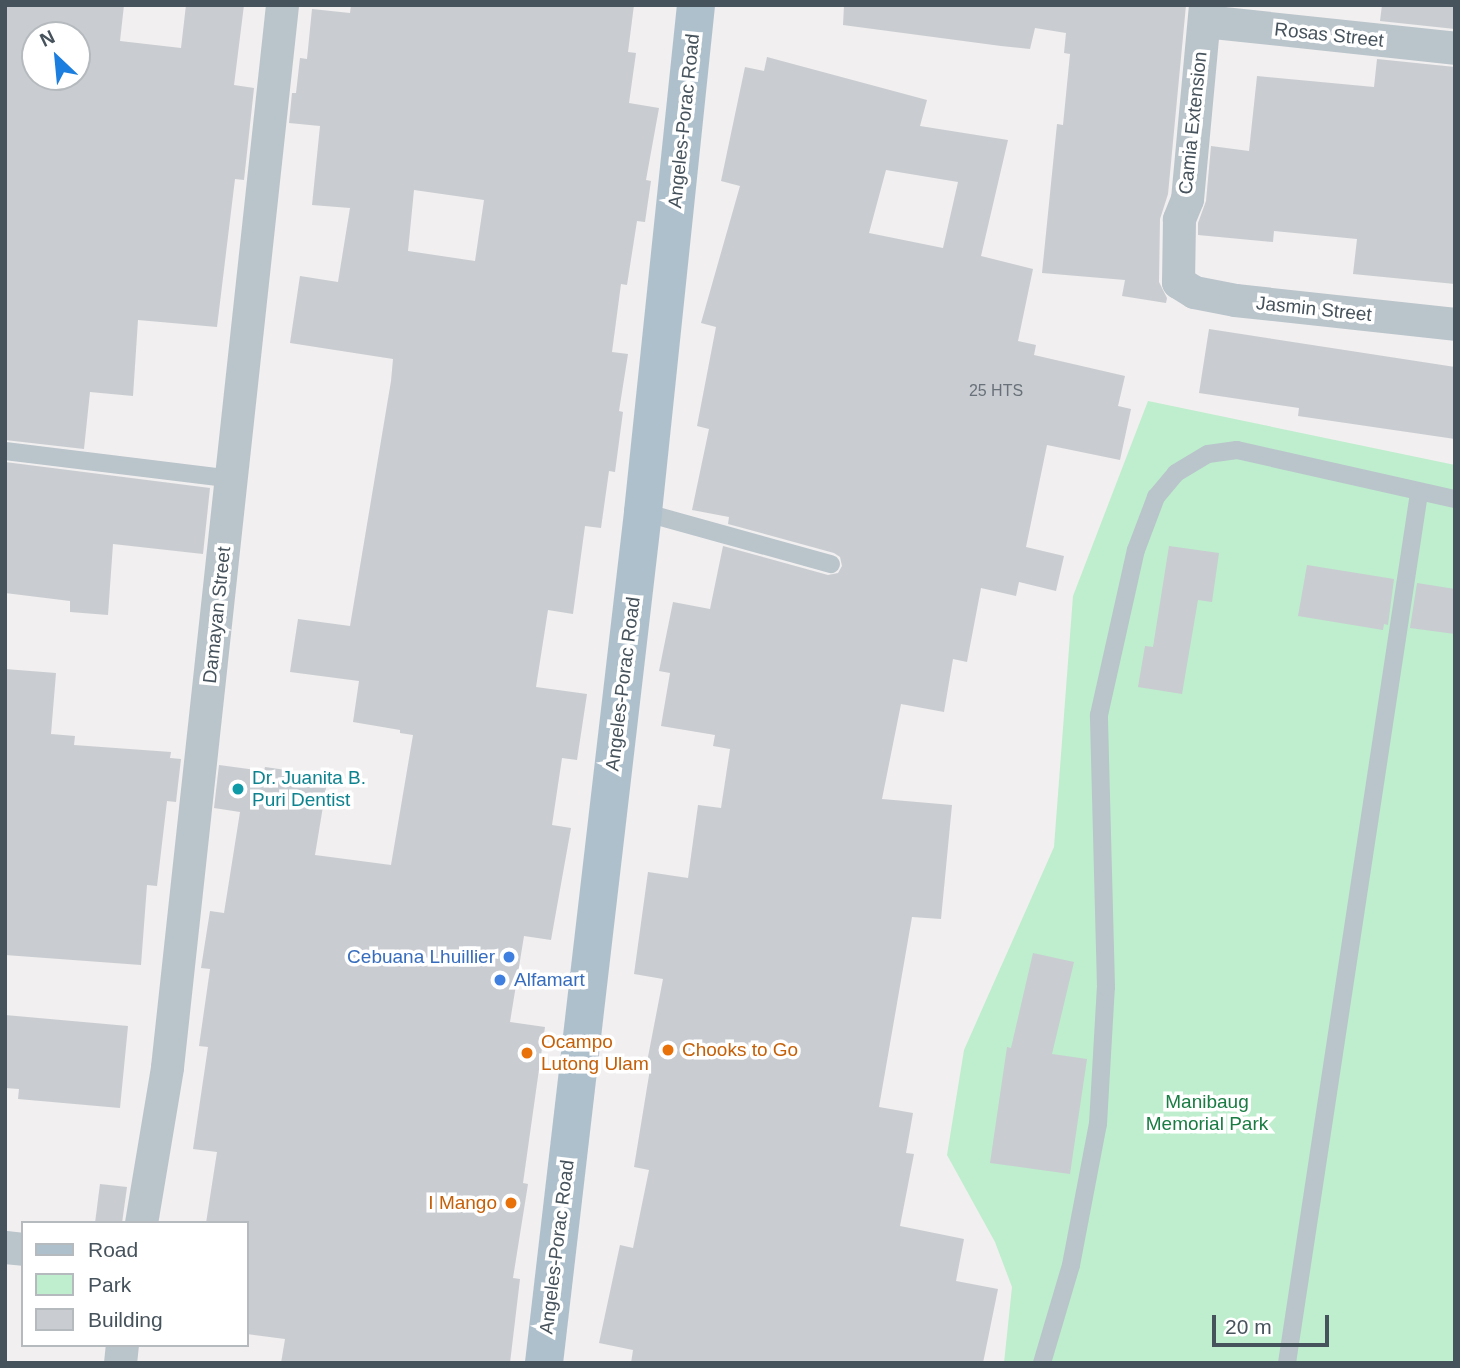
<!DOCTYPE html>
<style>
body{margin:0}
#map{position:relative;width:1460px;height:1368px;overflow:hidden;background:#f1efef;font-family:Helvetica,sans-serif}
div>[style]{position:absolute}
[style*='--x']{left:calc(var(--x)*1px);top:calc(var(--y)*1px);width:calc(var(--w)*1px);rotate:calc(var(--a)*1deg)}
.green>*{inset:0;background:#beeecd}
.building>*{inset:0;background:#c9ccd1}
.lane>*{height:18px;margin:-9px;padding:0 9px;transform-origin:9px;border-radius:9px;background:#bac4cb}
.street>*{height:33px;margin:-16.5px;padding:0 16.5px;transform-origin:16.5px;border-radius:16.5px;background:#bac4cb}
.primary>*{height:38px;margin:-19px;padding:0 19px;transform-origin:19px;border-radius:19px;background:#afc0cd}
.dots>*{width:19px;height:19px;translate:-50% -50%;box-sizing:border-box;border:4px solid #fff;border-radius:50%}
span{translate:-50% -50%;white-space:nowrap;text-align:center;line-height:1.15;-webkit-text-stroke:7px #fff;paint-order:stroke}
.number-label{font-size:16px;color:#687179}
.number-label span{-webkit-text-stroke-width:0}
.street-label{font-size:19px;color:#47535c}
.culture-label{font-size:19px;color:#0d838f}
.left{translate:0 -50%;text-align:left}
.shop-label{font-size:19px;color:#366cbe}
.right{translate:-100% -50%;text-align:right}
.food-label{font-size:19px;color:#c56008}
.park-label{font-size:19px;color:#187c43}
.frame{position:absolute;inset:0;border:7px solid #47535c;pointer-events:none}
.legend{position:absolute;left:21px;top:1221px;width:228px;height:126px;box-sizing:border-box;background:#fff;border:2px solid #b5babe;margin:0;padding:9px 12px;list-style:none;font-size:21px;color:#47535c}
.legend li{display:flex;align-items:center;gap:14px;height:35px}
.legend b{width:35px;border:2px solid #b5babe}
.north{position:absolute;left:21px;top:21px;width:70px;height:70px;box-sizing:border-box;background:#fff;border:2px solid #b5babe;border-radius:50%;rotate:334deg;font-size:19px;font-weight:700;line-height:28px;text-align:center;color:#47535c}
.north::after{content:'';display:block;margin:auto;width:24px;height:32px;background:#1c7ede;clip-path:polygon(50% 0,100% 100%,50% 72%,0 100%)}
.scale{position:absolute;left:1212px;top:1315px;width:117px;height:32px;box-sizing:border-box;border:4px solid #47535c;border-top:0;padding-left:9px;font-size:21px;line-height:24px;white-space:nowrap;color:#47535c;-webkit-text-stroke:5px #fff;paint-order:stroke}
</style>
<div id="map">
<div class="green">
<i style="clip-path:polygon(1148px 401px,1455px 465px,1455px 1363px,1004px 1363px,1012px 1287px,995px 1242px,947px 1155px,964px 1050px,1054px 847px,1073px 596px)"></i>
</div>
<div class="building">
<i style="clip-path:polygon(evenodd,5px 5px,124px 5px,120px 41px,181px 48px,186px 5px,244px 5px,234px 85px,254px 88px,244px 180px,235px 179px,217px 327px,138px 320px,133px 396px,90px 392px,84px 449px,5px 440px,5px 5px,35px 35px,77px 35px,77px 77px,35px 77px,35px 35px)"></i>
<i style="clip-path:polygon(evenodd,351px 5px,634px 5px,628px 52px,636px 53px,629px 103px,659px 108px,646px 180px,651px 181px,645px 222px,637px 221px,627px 285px,621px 284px,612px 352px,628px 354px,619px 411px,623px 412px,615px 472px,609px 471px,601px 528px,585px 526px,573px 614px,548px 610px,536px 687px,587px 694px,577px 760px,562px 758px,552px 825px,571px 828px,551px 940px,524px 936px,510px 1022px,545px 1027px,523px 1183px,528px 1184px,513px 1278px,520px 1279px,510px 1363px,281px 1363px,285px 1339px,247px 1334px,247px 1223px,206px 1223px,217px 1152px,193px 1149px,208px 1047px,199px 1046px,210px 969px,201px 968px,210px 911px,224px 913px,240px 812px,214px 808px,219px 765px,264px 771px,265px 767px,328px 776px,315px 855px,391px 865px,413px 735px,400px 733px,400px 730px,353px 722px,359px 681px,290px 672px,298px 619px,350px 626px,391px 381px,393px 359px,290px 343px,300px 276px,338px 282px,350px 208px,312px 205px,320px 126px,289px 123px,292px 93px,296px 93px,300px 58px,307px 59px,312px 9px,350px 13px,351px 5px,414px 190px,484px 200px,475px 261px,408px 251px,414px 190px)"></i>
<i style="clip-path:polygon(844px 5px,1186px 5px,1168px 194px,1160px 219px,1159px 282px,1167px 298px,1166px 303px,1122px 296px,1125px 280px,1042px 273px,1057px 124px,1063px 125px,1070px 54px,1064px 53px,1066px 33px,1035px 28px,1030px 49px,1001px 46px,843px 25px)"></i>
<i style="clip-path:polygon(1382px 5px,1455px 5px,1455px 29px,1380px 21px)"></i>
<i style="clip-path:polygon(evenodd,767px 57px,927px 100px,920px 126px,1008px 140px,981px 256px,1033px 269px,1018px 341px,1036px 345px,1034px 355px,1125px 376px,1118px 406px,1131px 409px,1120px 460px,1047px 445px,1026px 547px,1064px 556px,1056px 591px,1019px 582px,1016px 596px,981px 588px,967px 662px,953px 659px,944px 712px,901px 704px,882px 799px,952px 805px,941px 919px,912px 917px,879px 1107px,913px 1113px,906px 1153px,914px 1154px,900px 1226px,964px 1239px,956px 1281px,998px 1289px,983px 1363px,631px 1363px,633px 1350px,599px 1343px,620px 1245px,633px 1248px,649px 1170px,634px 1167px,651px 1063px,647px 1062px,663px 979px,634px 974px,648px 872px,688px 878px,698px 805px,721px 808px,730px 749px,713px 746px,715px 735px,661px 726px,670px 673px,659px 671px,673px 602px,710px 609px,723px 546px,828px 575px,838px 573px,842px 566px,840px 557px,834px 553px,728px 524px,729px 517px,692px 510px,709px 429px,697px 426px,716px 327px,701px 323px,740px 186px,721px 181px,745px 67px,764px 71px,767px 57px,886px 170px,958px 182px,943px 248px,869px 233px,886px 170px)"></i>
<i style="clip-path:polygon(1377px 59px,1455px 67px,1455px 284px,1353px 274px,1357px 239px,1274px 231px,1273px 242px,1198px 235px,1198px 223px,1206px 201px,1211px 146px,1249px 151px,1257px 76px,1374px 87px)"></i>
<i style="clip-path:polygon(1209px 329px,1455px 367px,1455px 439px,1298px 416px,1299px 408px,1199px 393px)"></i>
<i style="clip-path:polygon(5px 462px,210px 488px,203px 554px,113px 544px,108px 615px,70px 612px,70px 601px,5px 593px)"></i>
<i style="clip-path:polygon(1169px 546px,1219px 553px,1212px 602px,1198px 600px,1182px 694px,1138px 687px,1145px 646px,1153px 647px)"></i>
<i style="clip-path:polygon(1307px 565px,1394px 579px,1388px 625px,1384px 624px,1383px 630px,1298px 616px)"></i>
<i style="clip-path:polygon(1417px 583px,1455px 589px,1455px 634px,1410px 628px)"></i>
<i style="clip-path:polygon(5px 669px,56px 673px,51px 734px,75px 736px,74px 745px,171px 752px,170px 758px,181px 759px,176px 802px,167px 801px,157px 886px,147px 885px,141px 965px,5px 955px)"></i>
<i style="clip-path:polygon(1033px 953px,1074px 962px,1052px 1054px,1087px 1059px,1070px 1174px,990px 1163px,1007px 1047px,1011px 1048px)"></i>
<i style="clip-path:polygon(5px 1015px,128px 1026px,120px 1108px,18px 1099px,19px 1089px,5px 1088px)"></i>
<i style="clip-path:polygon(100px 1184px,127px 1187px,122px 1223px,95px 1223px)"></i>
</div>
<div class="lane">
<i style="--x:5;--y:451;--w:229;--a:7"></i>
<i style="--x:643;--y:512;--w:195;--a:15.5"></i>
<i style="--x:1042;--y:1363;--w:102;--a:-73.5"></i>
<i style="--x:1071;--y:1265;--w:144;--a:-79.2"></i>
<i style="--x:1098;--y:1124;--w:137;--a:-86.7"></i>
<i style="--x:1106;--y:987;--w:272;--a:-91.5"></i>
<i style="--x:1099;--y:715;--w:169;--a:-77.4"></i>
<i style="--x:1136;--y:550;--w:57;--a:-69.3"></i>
<i style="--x:1156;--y:497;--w:31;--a:-50"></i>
<i style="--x:1176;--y:473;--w:37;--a:-31"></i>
<i style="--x:1208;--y:454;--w:29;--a:-8"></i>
<i style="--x:1237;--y:450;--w:223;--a:12.7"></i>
<i style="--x:1287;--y:1363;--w:880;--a:-81.37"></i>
</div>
<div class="street">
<i style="--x:1205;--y:5;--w:195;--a:95.3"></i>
<i style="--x:1187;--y:199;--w:22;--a:112"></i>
<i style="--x:1179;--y:219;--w:63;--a:90.9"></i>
<i style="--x:1178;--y:282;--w:19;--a:32"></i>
<i style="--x:1194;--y:292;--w:42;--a:11"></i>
<i style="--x:1235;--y:300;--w:221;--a:6.2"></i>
<i style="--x:1204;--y:21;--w:252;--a:6.1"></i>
<i style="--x:141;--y:1223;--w:158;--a:-80.5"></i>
<i style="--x:167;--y:1067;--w:1068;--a:-83.82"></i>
<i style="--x:5;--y:1247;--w:18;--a:6"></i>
<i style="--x:120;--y:1363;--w:18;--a:-84"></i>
</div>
<div class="primary">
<i style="--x:544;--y:1363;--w:857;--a:-83.36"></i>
<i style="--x:643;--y:512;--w:510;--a:-84.03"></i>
</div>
<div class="dots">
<i style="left:238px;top:789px;background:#0f9aa8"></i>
<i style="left:509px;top:957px;background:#3f7fe0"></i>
<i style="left:500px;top:980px;background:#3f7fe0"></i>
<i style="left:668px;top:1050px;background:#e8710a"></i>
<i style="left:527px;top:1053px;background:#e8710a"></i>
<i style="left:511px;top:1203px;background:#e8710a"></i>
</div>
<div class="number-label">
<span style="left:996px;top:391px">25 HTS</span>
</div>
<div class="street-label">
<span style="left:1329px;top:35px;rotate:6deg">Rosas Street</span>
<span style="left:684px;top:121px;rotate:-84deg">Angeles-Porac Road</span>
<span style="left:1193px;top:123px;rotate:-84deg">Camia Extension</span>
<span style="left:1314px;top:309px;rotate:6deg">Jasmin Street</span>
<span style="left:217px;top:615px;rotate:-84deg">Damayan Street</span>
<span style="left:623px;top:684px;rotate:-83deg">Angeles-Porac Road</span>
<span style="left:557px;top:1247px;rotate:-83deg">Angeles-Porac Road</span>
</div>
<div class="culture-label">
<span class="left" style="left:252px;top:789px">Dr. Juanita B.<br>Puri Dentist</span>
</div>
<div class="shop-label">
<span class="right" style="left:495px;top:957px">Cebuana Lhuillier</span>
<span class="left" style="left:514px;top:980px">Alfamart</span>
</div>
<div class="food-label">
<span class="left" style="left:541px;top:1053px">Ocampo<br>Lutong Ulam</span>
<span class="left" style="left:682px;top:1050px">Chooks to Go</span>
<span class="right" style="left:497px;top:1203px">I Mango</span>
</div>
<div class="park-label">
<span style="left:1207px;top:1113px">Manibaug<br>Memorial Park</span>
</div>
<div class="frame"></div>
<ul class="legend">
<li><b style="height:9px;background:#afc0cd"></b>Road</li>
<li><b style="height:19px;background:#beeecd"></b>Park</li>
<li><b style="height:19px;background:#c9ccd1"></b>Building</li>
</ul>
<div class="north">N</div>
<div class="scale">20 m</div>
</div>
